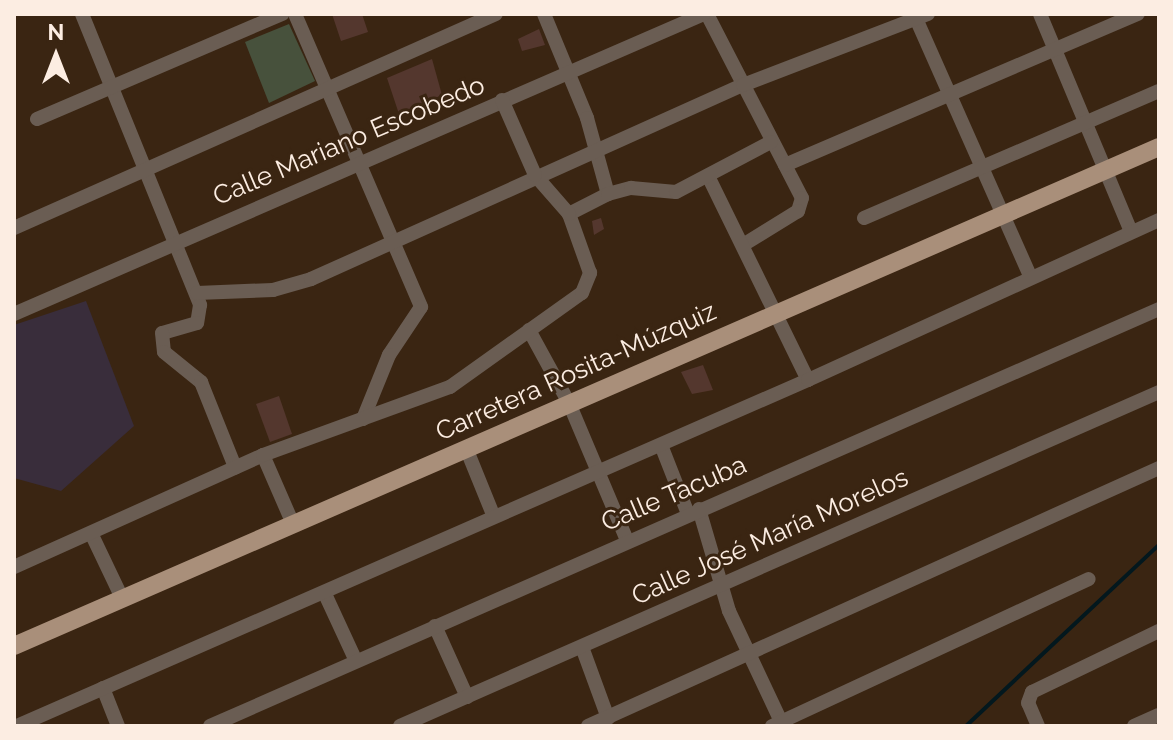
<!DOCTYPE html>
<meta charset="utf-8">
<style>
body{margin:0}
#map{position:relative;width:1173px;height:740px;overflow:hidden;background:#3a2512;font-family:Raleway,sans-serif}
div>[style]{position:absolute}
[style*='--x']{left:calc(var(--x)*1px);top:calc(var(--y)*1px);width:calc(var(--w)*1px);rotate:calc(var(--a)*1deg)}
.education>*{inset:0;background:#392d3b}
.green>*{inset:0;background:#47513c}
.stream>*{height:4px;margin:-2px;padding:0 2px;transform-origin:2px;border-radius:2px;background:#03181e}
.building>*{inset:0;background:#54372e}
.minor>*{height:14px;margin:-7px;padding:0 7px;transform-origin:7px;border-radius:7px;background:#6a5d53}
.major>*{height:18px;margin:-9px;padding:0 9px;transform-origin:9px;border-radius:9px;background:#a98f7a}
span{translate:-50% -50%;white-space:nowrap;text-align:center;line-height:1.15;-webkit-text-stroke:6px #3a2512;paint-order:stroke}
.street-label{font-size:26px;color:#fcede2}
.frame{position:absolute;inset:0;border:16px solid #fcede2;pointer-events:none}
.north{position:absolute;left:16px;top:16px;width:80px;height:80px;-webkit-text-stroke:6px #3a2512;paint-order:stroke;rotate:0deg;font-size:22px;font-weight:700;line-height:32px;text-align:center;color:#fcede2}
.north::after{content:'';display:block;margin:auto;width:28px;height:36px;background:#fcede2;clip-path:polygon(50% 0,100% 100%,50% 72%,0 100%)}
</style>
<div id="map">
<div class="education">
<i style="clip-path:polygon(86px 301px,134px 426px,61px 491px,14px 478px,14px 325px)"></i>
</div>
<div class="green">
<i style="clip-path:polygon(289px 24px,315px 81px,269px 103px,245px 42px)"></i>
</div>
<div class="stream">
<i style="--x:966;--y:726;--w:265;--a:-43.2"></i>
</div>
<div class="building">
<i style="clip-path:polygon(332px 14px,362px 14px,368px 32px,341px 41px)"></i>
<i style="clip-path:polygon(539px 29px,545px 45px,522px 51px,518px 39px)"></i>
<i style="clip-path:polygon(432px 59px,442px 95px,399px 114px,387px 78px)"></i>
<i style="clip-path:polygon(601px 218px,604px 229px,594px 235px,592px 221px)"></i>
<i style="clip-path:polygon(703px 365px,713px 390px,692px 394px,681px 372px)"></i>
<i style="clip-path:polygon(279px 396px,292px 434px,270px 442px,256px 404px)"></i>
</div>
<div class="minor">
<i style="--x:82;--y:14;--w:314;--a:67.9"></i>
<i style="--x:200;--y:305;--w:18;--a:99"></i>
<i style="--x:197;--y:323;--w:36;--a:164"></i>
<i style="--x:162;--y:333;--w:19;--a:84"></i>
<i style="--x:164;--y:352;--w:48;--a:39"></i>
<i style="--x:201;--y:382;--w:92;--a:68.2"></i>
<i style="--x:295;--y:14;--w:319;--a:66.7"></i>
<i style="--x:421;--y:307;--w:58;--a:123.7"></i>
<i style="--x:389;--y:355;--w:69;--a:112.1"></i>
<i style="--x:544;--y:14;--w:113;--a:67.5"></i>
<i style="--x:587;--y:118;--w:79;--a:74.6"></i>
<i style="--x:608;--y:194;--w:44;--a:152.9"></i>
<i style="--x:707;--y:14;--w:207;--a:62.7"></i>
<i style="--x:802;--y:198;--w:14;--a:107"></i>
<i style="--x:798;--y:211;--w:65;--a:148.3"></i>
<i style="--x:914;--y:14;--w:287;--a:66.1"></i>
<i style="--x:1040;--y:14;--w:236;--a:67.3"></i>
<i style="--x:37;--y:119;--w:267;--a:-23.2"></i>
<i style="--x:785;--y:165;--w:384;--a:-23.2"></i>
<i style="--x:709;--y:178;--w:225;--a:63.9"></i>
<i style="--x:608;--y:194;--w:24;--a:-15"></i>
<i style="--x:631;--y:188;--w:45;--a:5.1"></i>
<i style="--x:676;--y:192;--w:107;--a:-27.8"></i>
<i style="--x:864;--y:218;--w:321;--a:-23.3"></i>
<i style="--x:14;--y:228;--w:527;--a:-23.94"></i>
<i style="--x:197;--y:293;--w:76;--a:-2.3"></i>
<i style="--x:273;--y:290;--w:40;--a:-16"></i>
<i style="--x:311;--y:279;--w:474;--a:-24.2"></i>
<i style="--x:743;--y:85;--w:198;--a:-21"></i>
<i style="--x:14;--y:314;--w:752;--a:-23.5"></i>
<i style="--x:529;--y:330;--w:83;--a:61.3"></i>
<i style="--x:569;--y:403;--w:149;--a:67.1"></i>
<i style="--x:661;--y:445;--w:74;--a:68.6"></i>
<i style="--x:466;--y:448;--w:74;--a:67.9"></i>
<i style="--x:263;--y:455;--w:75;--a:66.5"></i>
<i style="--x:699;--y:509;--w:106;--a:73.6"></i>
<i style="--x:729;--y:611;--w:127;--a:64.8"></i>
<i style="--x:91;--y:533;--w:72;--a:64.5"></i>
<i style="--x:14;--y:567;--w:273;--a:-24.2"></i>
<i style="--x:263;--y:455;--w:199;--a:-20"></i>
<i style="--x:450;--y:387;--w:162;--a:-35.5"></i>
<i style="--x:582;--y:293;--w:22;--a:-68"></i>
<i style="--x:590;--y:273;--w:63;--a:-109.6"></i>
<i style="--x:569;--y:214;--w:52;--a:-131.1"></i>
<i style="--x:535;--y:175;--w:82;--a:-113.7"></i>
<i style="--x:325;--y:594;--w:74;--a:65.2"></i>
<i style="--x:435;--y:626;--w:78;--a:65.7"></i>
<i style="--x:582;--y:647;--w:76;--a:69.9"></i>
<i style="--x:103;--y:688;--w:41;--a:68.5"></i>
<i style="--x:17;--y:726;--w:863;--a:-23.63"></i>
<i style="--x:808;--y:380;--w:386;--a:-24.5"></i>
<i style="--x:210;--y:726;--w:1037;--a:-23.72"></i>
<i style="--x:400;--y:726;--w:829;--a:-23.75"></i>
<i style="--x:588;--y:726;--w:627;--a:-24.32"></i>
<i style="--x:772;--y:726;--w:349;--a:-24.9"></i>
<i style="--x:1038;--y:726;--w:25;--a:-113"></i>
<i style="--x:1028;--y:703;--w:12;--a:-70"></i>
<i style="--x:1032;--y:692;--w:141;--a:-25.7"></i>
<i style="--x:1134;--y:726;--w:27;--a:-24"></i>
</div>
<div class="major">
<i style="--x:14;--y:646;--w:1249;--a:-23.55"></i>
</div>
<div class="street-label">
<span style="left:349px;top:141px;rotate:-23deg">Calle Mariano Escobedo</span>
<span style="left:576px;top:372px;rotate:-24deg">Carretera Rosita-Múzquiz</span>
<span style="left:674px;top:494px;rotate:-23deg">Calle Tacuba</span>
<span style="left:770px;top:537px;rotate:-24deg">Calle José María Morelos</span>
</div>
<div class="frame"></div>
<div class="north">N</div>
</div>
